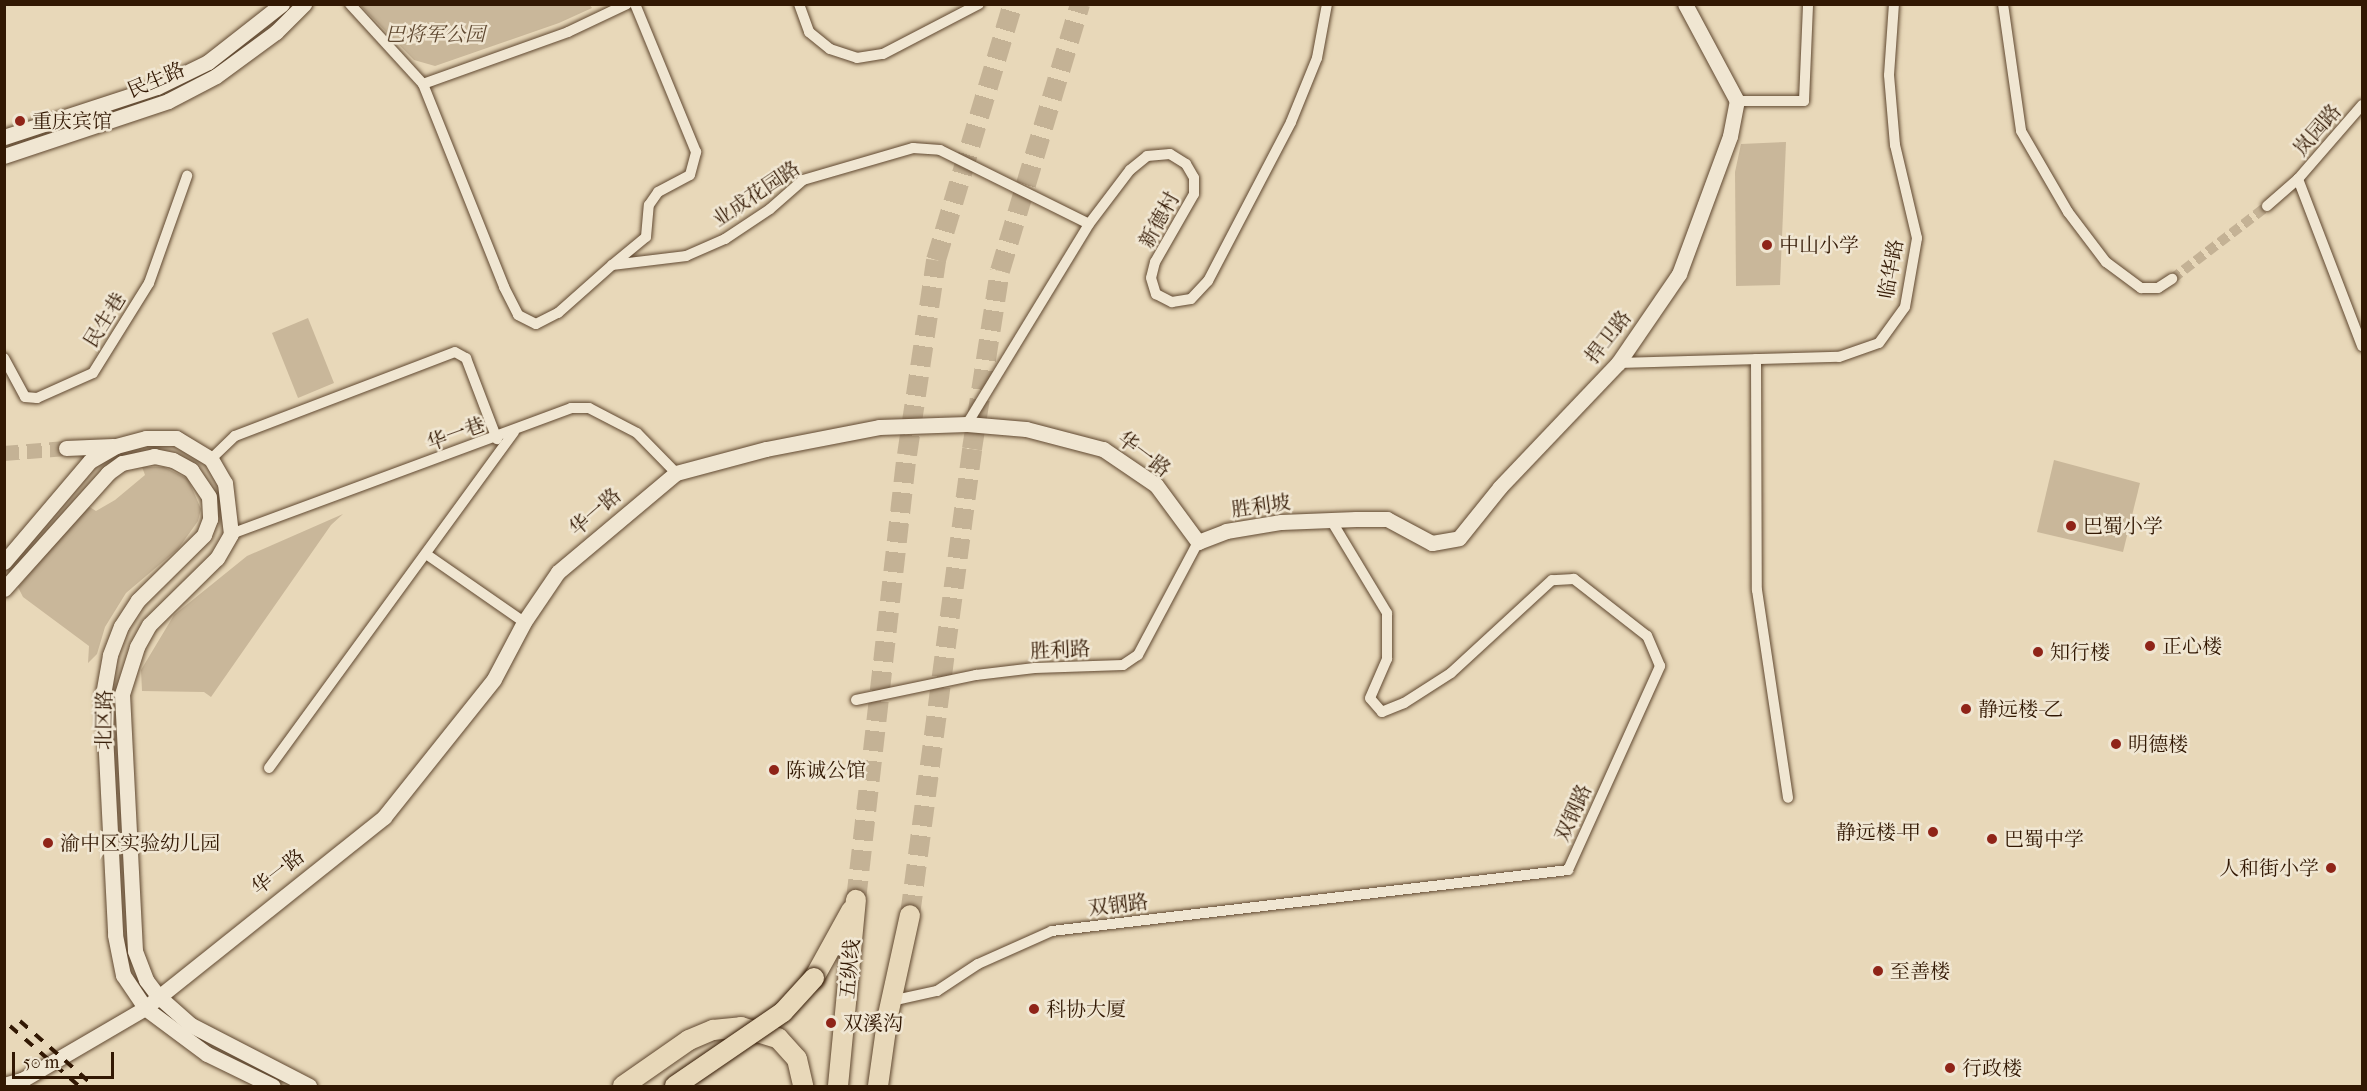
<!DOCTYPE html>
<meta charset="utf-8">
<style>
body{margin:0}
#map{position:relative;width:2367px;height:1091px;overflow:hidden;background:#e8d8b9;font-family:"IM FELL French Canon","Noto Serif SC",serif}
div>[style]{position:absolute}
[style*='--x']{left:calc(var(--x)*1px);top:calc(var(--y)*1px);width:calc(var(--w)*1px);rotate:calc(var(--a)*1deg)}
.green>*{inset:0;background:#c9b79a}
.street-tunnel>*{height:10px;margin-top:-5px;transform-origin:0;background:repeating-linear-gradient(90deg,#c4b295 0 10px,transparent 0 15px)}
.secondary-tunnel>*{height:15px;margin-top:-7.5px;transform-origin:0;background:repeating-linear-gradient(90deg,#c4b295 0 15px,transparent 0 23px)}
.highway-tunnel>*{height:20px;margin-top:-10px;transform-origin:0;background:repeating-linear-gradient(90deg,#c4b295 0 20px,transparent 0 30px)}
.roads{filter:drop-shadow(0 0 2px #604830) drop-shadow(0 0 2px #604830)}
.street>*{height:10px;margin:-5px;padding:0 5px;transform-origin:5px;border-radius:5px;background:#f0e6d2}
.secondary>*{height:15px;margin:-7.5px;padding:0 7.5px;transform-origin:7.5px;border-radius:7.5px;background:#f0e6d2}
.highway>*{height:20px;margin:-10px;padding:0 10px;transform-origin:10px;border-radius:10px;background:#e8d8b9}
.rail>*{height:4px;margin-top:-2px;transform-origin:0;background:repeating-linear-gradient(90deg,#321803 0 10px,transparent 0 20px)}
.bridges{filter:drop-shadow(0 0 2px #321803) drop-shadow(0 0 2px #321803)}
.highway-bridge>*{height:20px;margin:-10px;padding:0 10px;transform-origin:10px;border-radius:10px;background:#e8d8b9}
.dots>*{width:16px;height:16px;translate:-50% -50%;box-sizing:border-box;border:3px solid #f0e6d2;border-radius:50%}
span{translate:-50% -50%;white-space:nowrap;text-align:center;line-height:1.15;-webkit-text-stroke:5px #f0e6d2;paint-order:stroke}
.park-label{font-size:20px;color:#5f4830;font-style:italic}
.street-label{font-size:20px;color:#321803}
.poi-label{font-size:20px;color:#321803}
.left{translate:0 -50%;text-align:left}
.right{translate:-100% -50%;text-align:right}
.frame{position:absolute;inset:0;border:6px solid #321803;pointer-events:none}
.scale{position:absolute;left:12px;top:1052px;width:102px;height:27px;box-sizing:border-box;border:3px solid #321803;border-top:0;padding-left:8px;font-size:18px;line-height:21px;white-space:nowrap;color:#321803;-webkit-text-stroke:4px #f0e6d2;paint-order:stroke}
</style>
<div id="map">
<div class="green">
<i style="clip-path:polygon(589px 4px,592px 8px,559px 23px,435px 66px,414px 60px,360px 5px)"></i>
<i style="clip-path:polygon(1786px 142px,1780px 285px,1736px 286px,1735px 172px,1741px 144px)"></i>
<i style="clip-path:polygon(308px 318px,334px 383px,298px 398px,272px 333px)"></i>
<i style="clip-path:polygon(2054px 460px,2140px 483px,2123px 552px,2037px 532px)"></i>
<i style="clip-path:polygon(142px 467px,164px 467px,188px 479px,201px 509px,198px 521px,178px 549px,126px 593px,105px 627px,97px 654px,88px 663px,89px 646px,23px 597px,18px 587px,88px 506px,96px 511px,115px 500px,145px 475px)"></i>
<i style="clip-path:polygon(343px 514px,331px 525px,211px 697px,204px 692px,142px 691px,141px 670px,174px 615px,247px 556px)"></i>
</div>
<div class="street-tunnel">
<i style="--x:2172;--y:279;--w:120;--a:-37.5"></i>
</div>
<div class="secondary-tunnel">
<i style="--x:4;--y:453;--w:62;--a:-4.6"></i>
</div>
<div class="highway-tunnel">
<i style="--x:856;--y:900;--w:448;--a:-83.5"></i>
<i style="--x:907;--y:455;--w:197;--a:-81.5"></i>
<i style="--x:936;--y:260;--w:267;--a:-73.3"></i>
<i style="--x:910;--y:915;--w:470;--a:-82.4"></i>
<i style="--x:972;--y:449;--w:180;--a:-81.1"></i>
<i style="--x:1000;--y:271;--w:279;--a:-73.3"></i>
</div>
<div class="roads">
<div class="street">
<i style="--x:350;--y:4;--w:108;--a:47.6"></i>
<i style="--x:423;--y:84;--w:219;--a:68.2"></i>
<i style="--x:504;--y:287;--w:31;--a:63"></i>
<i style="--x:518;--y:315;--w:20;--a:27"></i>
<i style="--x:536;--y:324;--w:25;--a:-27"></i>
<i style="--x:558;--y:313;--w:72;--a:-41.6"></i>
<i style="--x:612;--y:265;--w:75;--a:-6.9"></i>
<i style="--x:686;--y:256;--w:43;--a:-23.6"></i>
<i style="--x:725;--y:239;--w:54;--a:-33.7"></i>
<i style="--x:770;--y:209;--w:44;--a:-41.3"></i>
<i style="--x:803;--y:180;--w:115;--a:-16.2"></i>
<i style="--x:913;--y:148;--w:27;--a:4"></i>
<i style="--x:940;--y:150;--w:166;--a:26.4"></i>
<i style="--x:799;--y:4;--w:30;--a:70"></i>
<i style="--x:809;--y:32;--w:27;--a:39"></i>
<i style="--x:830;--y:49;--w:28;--a:18"></i>
<i style="--x:857;--y:58;--w:26;--a:-9"></i>
<i style="--x:883;--y:54;--w:108;--a:-27.5"></i>
<i style="--x:2003;--y:4;--w:128;--a:81.9"></i>
<i style="--x:2021;--y:131;--w:94;--a:59.9"></i>
<i style="--x:2068;--y:212;--w:63;--a:52.8"></i>
<i style="--x:2106;--y:262;--w:44;--a:36.6"></i>
<i style="--x:2141;--y:288;--w:17;--a:0"></i>
<i style="--x:2158;--y:288;--w:17;--a:-33"></i>
<i style="--x:423;--y:84;--w:154;--a:-19.7"></i>
<i style="--x:568;--y:32;--w:65;--a:-25.4"></i>
<i style="--x:1737;--y:101;--w:67;--a:0"></i>
<i style="--x:1804;--y:101;--w:97;--a:-87.6"></i>
<i style="--x:2298;--y:179;--w:179;--a:69"></i>
<i style="--x:2267;--y:206;--w:41;--a:-41.1"></i>
<i style="--x:2298;--y:179;--w:98;--a:-49.1"></i>
<i style="--x:612;--y:265;--w:44;--a:-39.5"></i>
<i style="--x:646;--y:237;--w:32;--a:-85"></i>
<i style="--x:649;--y:205;--w:16;--a:-55"></i>
<i style="--x:658;--y:192;--w:36;--a:-28"></i>
<i style="--x:690;--y:175;--w:24;--a:-75"></i>
<i style="--x:696;--y:152;--w:160;--a:-112.4"></i>
<i style="--x:4;--y:358;--w:44;--a:61.7"></i>
<i style="--x:25;--y:397;--w:12;--a:5"></i>
<i style="--x:37;--y:398;--w:61;--a:-24.1"></i>
<i style="--x:93;--y:373;--w:106;--a:-58.1"></i>
<i style="--x:149;--y:283;--w:114;--a:-70.4"></i>
<i style="--x:1756;--y:359;--w:231;--a:89.8"></i>
<i style="--x:1757;--y:590;--w:210;--a:81.5"></i>
<i style="--x:1618;--y:363;--w:221;--a:-1.6"></i>
<i style="--x:1839;--y:357;--w:42;--a:-19.3"></i>
<i style="--x:1879;--y:343;--w:44;--a:-54.2"></i>
<i style="--x:1905;--y:307;--w:70;--a:-80.1"></i>
<i style="--x:1917;--y:238;--w:96;--a:-103.3"></i>
<i style="--x:1895;--y:145;--w:70;--a:-94.9"></i>
<i style="--x:1889;--y:75;--w:71;--a:-86"></i>
<i style="--x:967;--y:424;--w:234;--a:-58.6"></i>
<i style="--x:1089;--y:224;--w:68;--a:-52.8"></i>
<i style="--x:1130;--y:170;--w:22;--a:-39"></i>
<i style="--x:1147;--y:156;--w:23;--a:-5"></i>
<i style="--x:1170;--y:154;--w:19;--a:32"></i>
<i style="--x:1186;--y:164;--w:16;--a:60"></i>
<i style="--x:1194;--y:178;--w:16;--a:90"></i>
<i style="--x:1194;--y:194;--w:78;--a:119.8"></i>
<i style="--x:1155;--y:262;--w:16;--a:104"></i>
<i style="--x:1151;--y:278;--w:17;--a:73"></i>
<i style="--x:1156;--y:294;--w:18;--a:27"></i>
<i style="--x:1172;--y:302;--w:19;--a:-9"></i>
<i style="--x:1191;--y:299;--w:25;--a:-47"></i>
<i style="--x:1208;--y:281;--w:179;--a:-62.4"></i>
<i style="--x:1291;--y:122;--w:69;--a:-67.9"></i>
<i style="--x:1317;--y:58;--w:55;--a:-79.5"></i>
<i style="--x:211;--y:459;--w:33;--a:-44"></i>
<i style="--x:235;--y:436;--w:235;--a:-20.9"></i>
<i style="--x:455;--y:352;--w:13;--a:29"></i>
<i style="--x:466;--y:358;--w:87;--a:69.1"></i>
<i style="--x:231;--y:534;--w:363;--a:-20.3"></i>
<i style="--x:571;--y:408;--w:18;--a:0"></i>
<i style="--x:589;--y:408;--w:54;--a:27.5"></i>
<i style="--x:637;--y:433;--w:56;--a:45.7"></i>
<i style="--x:426;--y:554;--w:119;--a:34.8"></i>
<i style="--x:856;--y:700;--w:123;--a:-11.8"></i>
<i style="--x:976;--y:675;--w:59;--a:-6.8"></i>
<i style="--x:1035;--y:668;--w:88;--a:-2"></i>
<i style="--x:1123;--y:665;--w:18;--a:-34"></i>
<i style="--x:1138;--y:655;--w:128;--a:-62"></i>
<i style="--x:269;--y:768;--w:416;--a:-53.9"></i>
<i style="--x:891;--y:1001;--w:47;--a:-12.3"></i>
<i style="--x:937;--y:991;--w:49;--a:-33.4"></i>
<i style="--x:978;--y:964;--w:81;--a:-24"></i>
<i style="--x:1052;--y:931;--w:520;--a:-6.74"></i>
<i style="--x:1568;--y:870;--w:224;--a:-65.7"></i>
<i style="--x:1660;--y:666;--w:33;--a:-113"></i>
<i style="--x:1647;--y:636;--w:93;--a:-142"></i>
<i style="--x:1574;--y:579;--w:22;--a:177"></i>
<i style="--x:1552;--y:580;--w:137;--a:137.4"></i>
<i style="--x:1451;--y:673;--w:56;--a:147.4"></i>
<i style="--x:1404;--y:703;--w:24;--a:158"></i>
<i style="--x:1382;--y:712;--w:18;--a:-131"></i>
<i style="--x:1370;--y:698;--w:43;--a:-66.4"></i>
<i style="--x:1387;--y:659;--w:46;--a:-90"></i>
<i style="--x:1387;--y:613;--w:109;--a:-121.1"></i>
</div>
<div class="secondary">
<i style="--x:4;--y:137;--w:161;--a:-18.1"></i>
<i style="--x:157;--y:87;--w:57;--a:-26.1"></i>
<i style="--x:208;--y:62;--w:94;--a:-38.1"></i>
<i style="--x:4;--y:156;--w:173;--a:-18.5"></i>
<i style="--x:168;--y:101;--w:54;--a:-27.5"></i>
<i style="--x:216;--y:76;--w:74;--a:-36.3"></i>
<i style="--x:276;--y:32;--w:40;--a:-45"></i>
<i style="--x:66;--y:448;--w:47;--a:-2.4"></i>
<i style="--x:4;--y:562;--w:133;--a:-49.6"></i>
<i style="--x:90;--y:461;--w:30;--a:-30"></i>
<i style="--x:116;--y:446;--w:31;--a:-15"></i>
<i style="--x:146;--y:438;--w:30;--a:0"></i>
<i style="--x:176;--y:438;--w:41;--a:31"></i>
<i style="--x:211;--y:459;--w:28;--a:60"></i>
<i style="--x:225;--y:483;--w:51;--a:83.3"></i>
<i style="--x:231;--y:534;--w:28;--a:120"></i>
<i style="--x:217;--y:558;--w:95;--a:135.4"></i>
<i style="--x:149;--y:625;--w:25;--a:119"></i>
<i style="--x:137;--y:647;--w:49;--a:107.7"></i>
<i style="--x:122;--y:694;--w:257;--a:87.1"></i>
<i style="--x:135;--y:951;--w:31;--a:69"></i>
<i style="--x:146;--y:980;--w:20;--a:53"></i>
<i style="--x:158;--y:996;--w:44;--a:41.3"></i>
<i style="--x:191;--y:1025;--w:133;--a:27.3"></i>
<i style="--x:4;--y:589;--w:156;--a:-48.1"></i>
<i style="--x:108;--y:473;--w:17;--a:-36"></i>
<i style="--x:122;--y:463;--w:33;--a:-12"></i>
<i style="--x:154;--y:456;--w:19;--a:12"></i>
<i style="--x:173;--y:460;--w:21;--a:29"></i>
<i style="--x:191;--y:470;--w:32;--a:56"></i>
<i style="--x:209;--y:497;--w:22;--a:87"></i>
<i style="--x:210;--y:519;--w:17;--a:111"></i>
<i style="--x:204;--y:535;--w:93;--a:135.4"></i>
<i style="--x:138;--y:600;--w:31;--a:123"></i>
<i style="--x:121;--y:626;--w:31;--a:111"></i>
<i style="--x:110;--y:655;--w:40;--a:100"></i>
<i style="--x:103;--y:694;--w:241;--a:87.1"></i>
<i style="--x:115;--y:935;--w:41;--a:78.7"></i>
<i style="--x:123;--y:975;--w:40;--a:56"></i>
<i style="--x:145;--y:1008;--w:77;--a:36.6"></i>
<i style="--x:207;--y:1054;--w:73;--a:25.9"></i>
<i style="--x:4;--y:1085;--w:19;--a:-16"></i>
<i style="--x:22;--y:1080;--w:143;--a:-30.3"></i>
<i style="--x:145;--y:1008;--w:306;--a:-38.6"></i>
<i style="--x:384;--y:817;--w:176;--a:-51.4"></i>
<i style="--x:494;--y:679;--w:64;--a:-62.2"></i>
<i style="--x:524;--y:622;--w:60;--a:-55.8"></i>
<i style="--x:558;--y:572;--w:154;--a:-40"></i>
<i style="--x:676;--y:473;--w:93;--a:-14.9"></i>
<i style="--x:766;--y:449;--w:115;--a:-11"></i>
<i style="--x:879;--y:427;--w:88;--a:-2"></i>
<i style="--x:967;--y:424;--w:59;--a:4.8"></i>
<i style="--x:1026;--y:429;--w:80;--a:14.6"></i>
<i style="--x:1103;--y:449;--w:64;--a:34.2"></i>
<i style="--x:1156;--y:485;--w:71;--a:53.6"></i>
<i style="--x:1198;--y:542;--w:30;--a:-21"></i>
<i style="--x:1226;--y:531;--w:56;--a:-9.3"></i>
<i style="--x:1281;--y:522;--w:75;--a:-2.3"></i>
<i style="--x:1356;--y:519;--w:31;--a:0"></i>
<i style="--x:1387;--y:519;--w:51;--a:28.1"></i>
<i style="--x:1432;--y:543;--w:27;--a:-10"></i>
<i style="--x:1459;--y:538;--w:65;--a:-51.2"></i>
<i style="--x:1500;--y:487;--w:171;--a:-46.4"></i>
<i style="--x:1618;--y:363;--w:108;--a:-55.6"></i>
<i style="--x:1679;--y:274;--w:147;--a:-69.7"></i>
<i style="--x:1730;--y:136;--w:36;--a:-79"></i>
<i style="--x:1737;--y:101;--w:110;--a:-118.2"></i>
</div>
<div class="highway">
<i style="--x:814;--y:978;--w:77;--a:-61.1"></i>
<i style="--x:623;--y:1086;--w:80;--a:-34.9"></i>
<i style="--x:689;--y:1040;--w:26;--a:-23"></i>
<i style="--x:713;--y:1030;--w:28;--a:-6"></i>
<i style="--x:741;--y:1027;--w:39;--a:17"></i>
<i style="--x:778;--y:1038;--w:28;--a:48"></i>
<i style="--x:797;--y:1059;--w:28;--a:77"></i>
<i style="--x:838;--y:1086;--w:187;--a:-84.5"></i>
<i style="--x:878;--y:1086;--w:72;--a:-82"></i>
<i style="--x:888;--y:1015;--w:102;--a:-77.6"></i>
</div>
</div>
<div class="rail">
<i style="--x:20;--y:1021;--w:98;--a:41.3"></i>
<i style="--x:10;--y:1026;--w:91;--a:41"></i>
</div>
<div class="bridges">
<div class="highway-bridge">
<i style="--x:675;--y:1086;--w:131;--a:-34.4"></i>
<i style="--x:783;--y:1012;--w:46;--a:-47.6"></i>
</div>
</div>
<div class="dots">
<i style="left:20px;top:121px;background:#8f2418"></i>
<i style="left:1767px;top:245px;background:#8f2418"></i>
<i style="left:2071px;top:526px;background:#8f2418"></i>
<i style="left:2150px;top:646px;background:#8f2418"></i>
<i style="left:2038px;top:652px;background:#8f2418"></i>
<i style="left:1966px;top:709px;background:#8f2418"></i>
<i style="left:2116px;top:744px;background:#8f2418"></i>
<i style="left:774px;top:770px;background:#8f2418"></i>
<i style="left:1933px;top:832px;background:#8f2418"></i>
<i style="left:1992px;top:839px;background:#8f2418"></i>
<i style="left:48px;top:843px;background:#8f2418"></i>
<i style="left:2331px;top:868px;background:#8f2418"></i>
<i style="left:1878px;top:971px;background:#8f2418"></i>
<i style="left:1034px;top:1009px;background:#8f2418"></i>
<i style="left:831px;top:1023px;background:#8f2418"></i>
<i style="left:1950px;top:1068px;background:#8f2418"></i>
</div>
<div class="park-label">
<span style="left:435px;top:34px">巴将军公园</span>
</div>
<div class="street-label">
<span style="left:156px;top:80px;rotate:-23deg">民生路</span>
<span style="left:2317px;top:130px;rotate:-49deg">岚园路</span>
<span style="left:756px;top:194px;rotate:-34deg">业成花园路</span>
<span style="left:1159px;top:220px;rotate:-61deg">新德村</span>
<span style="left:1891px;top:269px;rotate:-80deg">临华路</span>
<span style="left:105px;top:320px;rotate:-58deg">民生巷</span>
<span style="left:1608px;top:337px;rotate:-52deg">捍卫路</span>
<span style="left:456px;top:434px;rotate:-20deg">华一巷</span>
<span style="left:1144px;top:454px;rotate:37deg">华一路</span>
<span style="left:1261px;top:506px;rotate:-8deg">胜利坡</span>
<span style="left:595px;top:512px;rotate:-41deg">华一路</span>
<span style="left:1060px;top:650px;rotate:-3deg">胜利路</span>
<span style="left:104px;top:720px;rotate:-89deg">北区路</span>
<span style="left:1573px;top:813px;rotate:-66deg">双钢路</span>
<span style="left:278px;top:872px;rotate:-38deg">华一路</span>
<span style="left:1118px;top:905px;rotate:-7deg">双钢路</span>
<span style="left:850px;top:969px;rotate:-85deg">五纵线</span>
</div>
<div class="poi-label">
<span class="left" style="left:32px;top:121px">重庆宾馆</span>
<span class="left" style="left:1779px;top:245px">中山小学</span>
<span class="left" style="left:2083px;top:526px">巴蜀小学</span>
<span class="left" style="left:2162px;top:646px">正心楼</span>
<span class="left" style="left:2050px;top:652px">知行楼</span>
<span class="left" style="left:1978px;top:709px">静远楼-乙</span>
<span class="left" style="left:2128px;top:744px">明德楼</span>
<span class="left" style="left:786px;top:770px">陈诚公馆</span>
<span class="right" style="left:1921px;top:832px">静远楼-甲</span>
<span class="left" style="left:2004px;top:839px">巴蜀中学</span>
<span class="left" style="left:60px;top:843px">渝中区实验幼儿园</span>
<span class="right" style="left:2319px;top:868px">人和街小学</span>
<span class="left" style="left:1890px;top:971px">至善楼</span>
<span class="left" style="left:1046px;top:1009px">科协大厦</span>
<span class="left" style="left:843px;top:1023px">双溪沟</span>
<span class="left" style="left:1962px;top:1068px">行政楼</span>
</div>
<div class="frame"></div>
<div class="scale">50 m</div>
</div>
